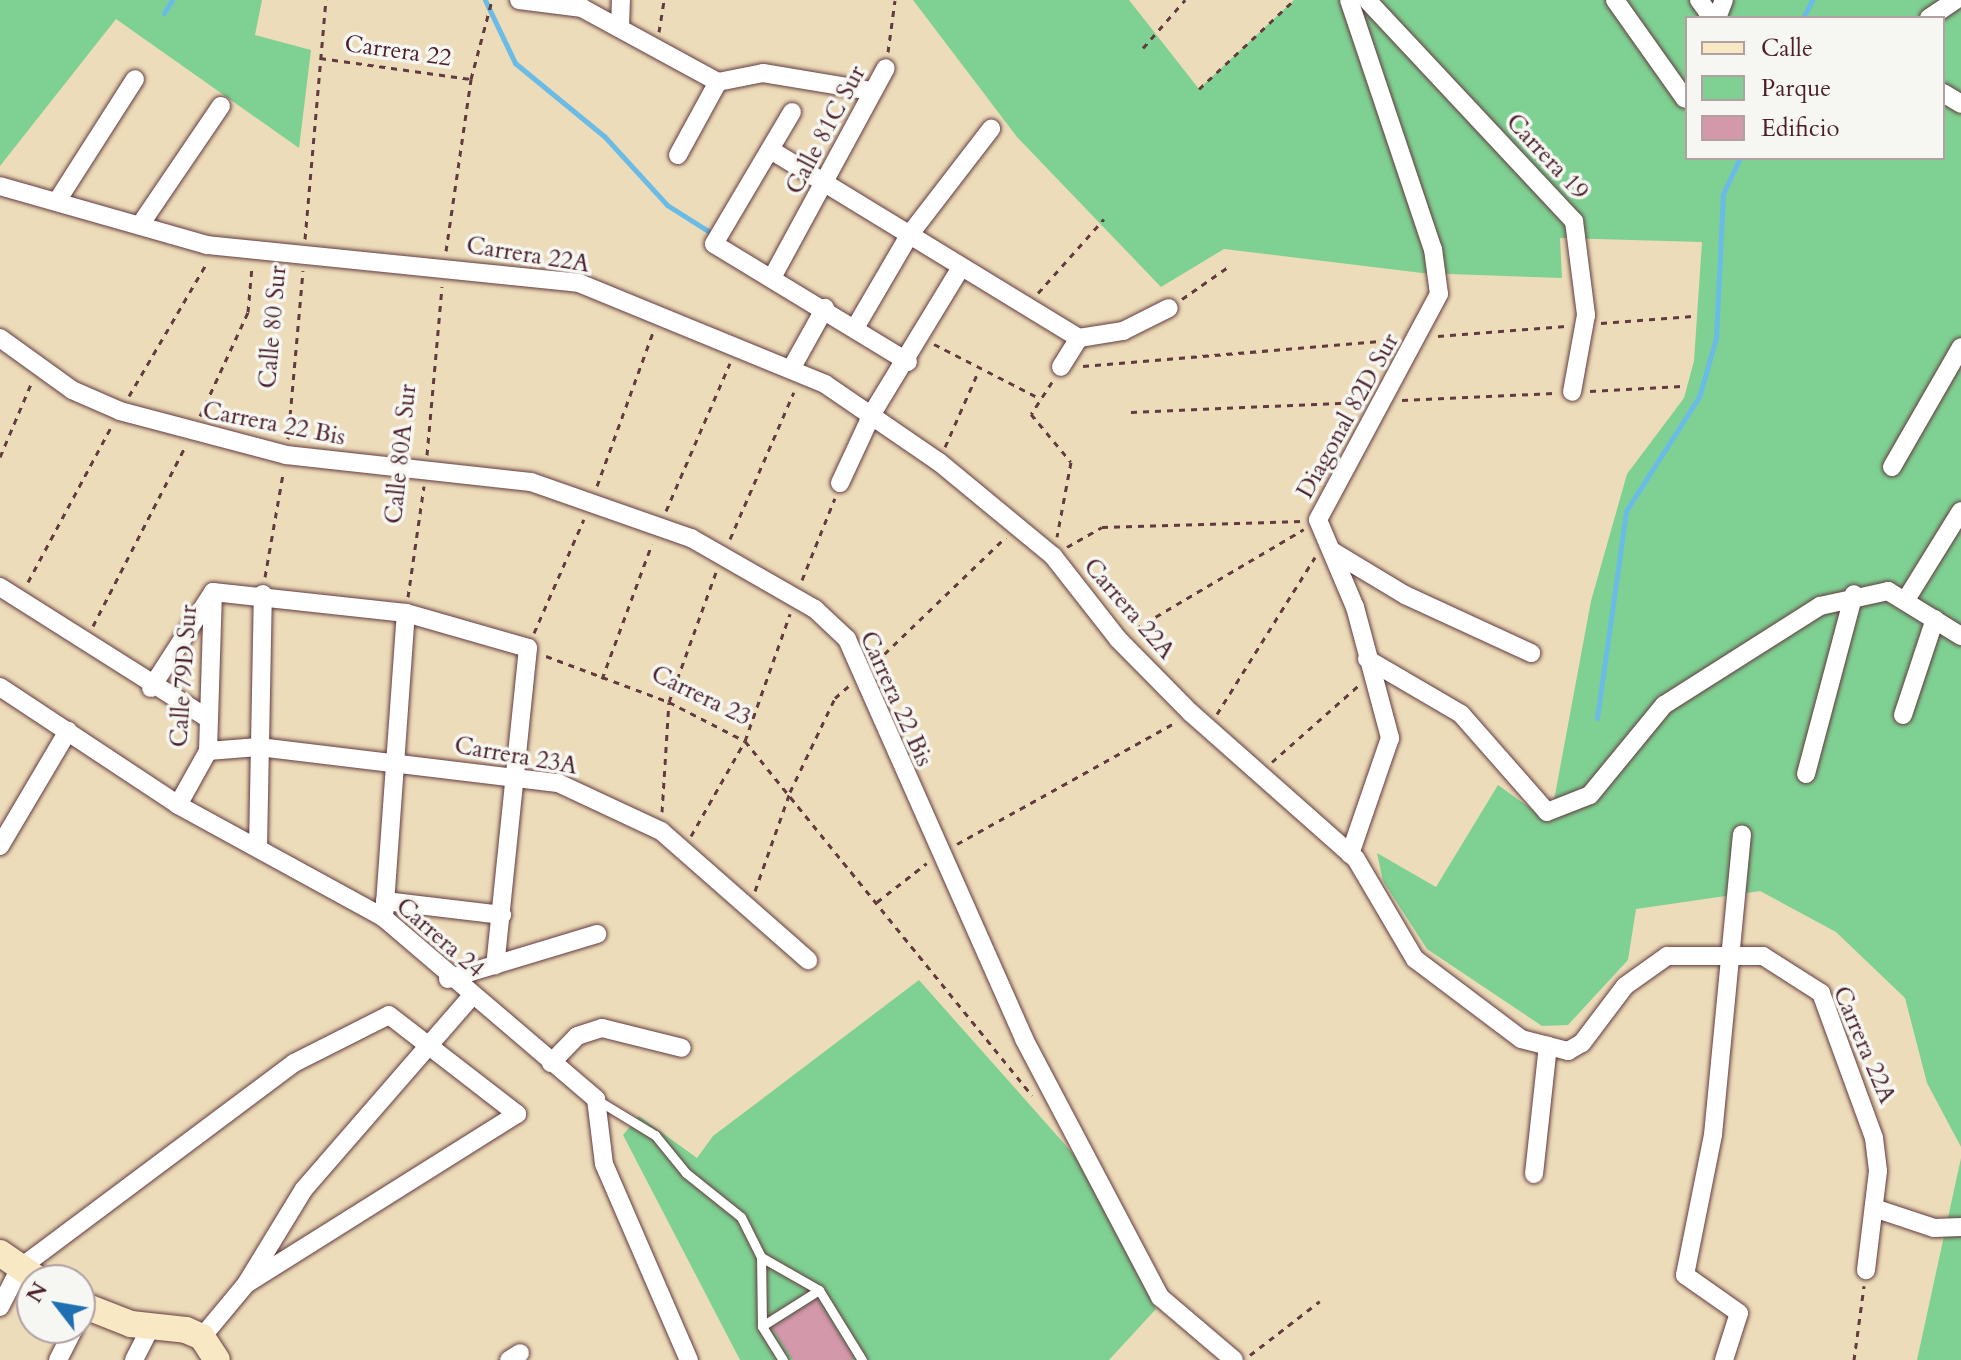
<!DOCTYPE html>
<style>
body{margin:0}
#map{position:relative;width:1961px;height:1360px;overflow:hidden;background:#eddcb9;font-family:Cardo,serif}
div>[style]{position:absolute}
[style*='--x']{left:calc(var(--x)*1px);top:calc(var(--y)*1px);width:calc(var(--w)*1px);rotate:calc(var(--a)*1deg)}
.green>*{inset:0;background:#7fd193}
.stream>*{height:5px;margin:-2.5px;padding:0 2.5px;transform-origin:2.5px;border-radius:2.5px;background:#6abbe5}
.building>*{inset:0;background:#d399ab}
.path>*{height:3px;margin-top:-1.5px;transform-origin:0;background:repeating-linear-gradient(90deg,#623b40 0 6px,transparent 0 12px)}
.roads{filter:drop-shadow(0 0 2px #623b40) drop-shadow(0 0 2px #623b40)}
.lane>*{height:9px;margin:-4.5px;padding:0 4.5px;transform-origin:4.5px;border-radius:4.5px;background:#fff}
.street>*{height:18px;margin:-9px;padding:0 9px;transform-origin:9px;border-radius:9px;background:#fff}
.secondary>*{height:26px;margin:-13px;padding:0 13px;transform-origin:13px;border-radius:13px;background:#f8e8c3}
span{translate:-50% -50%;white-space:nowrap;text-align:center;line-height:1.15;-webkit-text-stroke:7px #f6f6f2;paint-order:stroke}
.street-label{font-size:24px;color:#4a1f2b}
.legend{position:absolute;left:1685px;top:16px;width:260px;height:144px;box-sizing:border-box;background:#f6f6f2;border:2px solid #b1a0a2;margin:0;padding:10px 14px;list-style:none;font-size:24px;color:#4a1f2b}
.legend li{display:flex;align-items:center;gap:16px;height:40px}
.legend b{width:40px;border:2px solid #b1a0a2}
.north{position:absolute;left:16px;top:1264px;width:80px;height:80px;box-sizing:border-box;background:#f6f6f2;border:2px solid #b1a0a2;border-radius:50%;rotate:301deg;font-size:22px;font-weight:700;line-height:32px;text-align:center;color:#4a1f2b}
.north::after{content:'';display:block;margin:auto;width:28px;height:36px;background:#1f6fb2;clip-path:polygon(50% 0,100% 100%,50% 72%,0 100%)}
</style>
<div id="map">
<div class="green">
<i style="clip-path:polygon(0 0,262px 0,255px 35px,311px 50px,299px 148px,116px 19px,0 166px)"></i>
<i style="clip-path:polygon(evenodd,913px 0,1129px 0,1199px 89px,1294px 0,1961px 0,1961px 1147px,1927px 1083px,1905px 998px,1836px 932px,1760px 891px,1636px 909px,1628px 960px,1568px 1025px,1542px 1026px,1427px 949px,1383px 881px,1377px 853px,1436px 887px,1498px 785px,1550px 822px,1591px 601px,1627px 474px,1684px 398px,1694px 361px,1702px 242px,1560px 238px,1562px 278px,1422px 273px,1224px 249px,1161px 287px,1017px 137px,913px 0,1687px 18px,1943px 18px,1943px 158px,1687px 158px,1687px 18px)"></i>
<i style="clip-path:polygon(919px 980px,1076px 1157px,1156px 1309px,1109px 1360px,740px 1360px,623px 1135px,639px 1116px,697px 1158px,713px 1136px)"></i>
<i style="clip-path:polygon(1961px 1158px,1961px 1360px,1917px 1360px)"></i>
</div>
<div class="stream">
<i style="--x:485;--y:0;--w:70;--a:64.5"></i>
<i style="--x:515;--y:63;--w:117;--a:39.4"></i>
<i style="--x:605;--y:137;--w:92;--a:47.6"></i>
<i style="--x:667;--y:205;--w:54;--a:32.2"></i>
<i style="--x:164;--y:13;--w:15;--a:-58"></i>
<i style="--x:1803;--y:18;--w:20;--a:-63"></i>
<i style="--x:1597;--y:718;--w:209;--a:-82"></i>
<i style="--x:1626;--y:511;--w:135;--a:-57.4"></i>
<i style="--x:1699;--y:397;--w:61;--a:-73.9"></i>
<i style="--x:1716;--y:338;--w:144;--a:-87.2"></i>
<i style="--x:1723;--y:194;--w:40;--a:-65"></i>
</div>
<div class="building">
<i style="clip-path:polygon(817px 1299px,854px 1358px,850px 1360px,793px 1360px,772px 1328px)"></i>
</div>
<div class="path">
<i style="--x:659;--y:32;--w:32;--a:-81"></i>
<i style="--x:1143;--y:48;--w:64;--a:-48.8"></i>
<i style="--x:888;--y:52;--w:52;--a:-82.3"></i>
<i style="--x:320;--y:58;--w:152;--a:7.9"></i>
<i style="--x:1199;--y:89;--w:130;--a:-43.1"></i>
<i style="--x:305;--y:239;--w:240;--a:-85"></i>
<i style="--x:446;--y:251;--w:174;--a:-81.7"></i>
<i style="--x:471;--y:79;--w:82;--a:-75.1"></i>
<i style="--x:1038;--y:293;--w:99;--a:-48.3"></i>
<i style="--x:1182;--y:299;--w:56;--a:-34.8"></i>
<i style="--x:1601;--y:323;--w:92;--a:-4.4"></i>
<i style="--x:1438;--y:336;--w:128;--a:-4.5"></i>
<i style="--x:934;--y:344;--w:120;--a:27.2"></i>
<i style="--x:1083;--y:366;--w:313;--a:-4.8"></i>
<i style="--x:1052;--y:382;--w:38;--a:123"></i>
<i style="--x:1031;--y:414;--w:62;--a:50.2"></i>
<i style="--x:1071;--y:462;--w:76;--a:100.6"></i>
<i style="--x:1590;--y:391;--w:92;--a:-3.1"></i>
<i style="--x:129;--y:396;--w:153;--a:-59.7"></i>
<i style="--x:1402;--y:400;--w:152;--a:-2.6"></i>
<i style="--x:1131;--y:412;--w:231;--a:-2.5"></i>
<i style="--x:200;--y:416;--w:115;--a:-65.2"></i>
<i style="--x:248;--y:312;--w:46;--a:-85"></i>
<i style="--x:288;--y:439;--w:169;--a:-84.9"></i>
<i style="--x:945;--y:447;--w:84;--a:-66.2"></i>
<i style="--x:427;--y:455;--w:169;--a:-84.9"></i>
<i style="--x:0;--y:457;--w:79;--a:-67"></i>
<i style="--x:597;--y:486;--w:164;--a:-70"></i>
<i style="--x:666;--y:511;--w:161;--a:-66.6"></i>
<i style="--x:730;--y:539;--w:160;--a:-66.5"></i>
<i style="--x:1067;--y:547;--w:40;--a:-29.7"></i>
<i style="--x:1102;--y:527;--w:200;--a:-1.7"></i>
<i style="--x:265;--y:577;--w:105;--a:-80.1"></i>
<i style="--x:802;--y:580;--w:88;--a:-68.1"></i>
<i style="--x:28;--y:582;--w:176;--a:-61.8"></i>
<i style="--x:408;--y:597;--w:112;--a:-81.8"></i>
<i style="--x:93;--y:626;--w:203;--a:-62.8"></i>
<i style="--x:1135;--y:629;--w:196;--a:-30.6"></i>
<i style="--x:534;--y:633;--w:124;--a:-66.3"></i>
<i style="--x:546;--y:656;--w:131;--a:20.5"></i>
<i style="--x:669;--y:702;--w:85;--a:27.2"></i>
<i style="--x:745;--y:741;--w:456;--a:51"></i>
<i style="--x:876;--y:662;--w:180;--a:-43.9"></i>
<i style="--x:602;--y:679;--w:144;--a:-69.7"></i>
<i style="--x:1217;--y:714;--w:185;--a:-58"></i>
<i style="--x:1272;--y:762;--w:116;--a:-41.5"></i>
<i style="--x:662;--y:812;--w:110;--a:-86.4"></i>
<i style="--x:669;--y:702;--w:138;--a:-70.1"></i>
<i style="--x:691;--y:836;--w:109;--a:-60.4"></i>
<i style="--x:745;--y:741;--w:135;--a:-70.5"></i>
<i style="--x:957;--y:844;--w:248;--a:-29.1"></i>
<i style="--x:755;--y:891;--w:105;--a:-70.5"></i>
<i style="--x:790;--y:792;--w:104;--a:-64.4"></i>
<i style="--x:835;--y:698;--w:18;--a:-41"></i>
<i style="--x:877;--y:902;--w:63;--a:-38"></i>
<i style="--x:1250;--y:1355;--w:88;--a:-37.6"></i>
<i style="--x:1854;--y:1360;--w:75;--a:-82.3"></i>
</div>
<div class="roads">
<div class="lane">
<i style="--x:599;--y:1101;--w:66;--a:31.3"></i>
<i style="--x:655;--y:1135;--w:49;--a:50.8"></i>
<i style="--x:686;--y:1173;--w:70;--a:38.7"></i>
<i style="--x:741;--y:1217;--w:45;--a:63.4"></i>
<i style="--x:762;--y:1326;--w:69;--a:-90.8"></i>
<i style="--x:761;--y:1257;--w:67;--a:29.6"></i>
<i style="--x:783;--y:1360;--w:40;--a:-122"></i>
<i style="--x:762;--y:1326;--w:67;--a:-32.3"></i>
<i style="--x:819;--y:1290;--w:82;--a:58.4"></i>
</div>
<div class="street">
<i style="--x:519;--y:0;--w:64;--a:7.2"></i>
<i style="--x:582;--y:8;--w:155;--a:28.6"></i>
<i style="--x:1349;--y:0;--w:263;--a:71.4"></i>
<i style="--x:1433;--y:249;--w:45;--a:82.4"></i>
<i style="--x:1439;--y:294;--w:256;--a:118.2"></i>
<i style="--x:1318;--y:520;--w:95;--a:67"></i>
<i style="--x:1355;--y:607;--w:136;--a:75"></i>
<i style="--x:1390;--y:738;--w:123;--a:109"></i>
<i style="--x:1367;--y:0;--w:303;--a:46.9"></i>
<i style="--x:1574;--y:221;--w:95;--a:82.7"></i>
<i style="--x:1586;--y:315;--w:78;--a:100.3"></i>
<i style="--x:1615;--y:0;--w:121;--a:54.7"></i>
<i style="--x:1699;--y:0;--w:22;--a:54"></i>
<i style="--x:1717;--y:18;--w:19;--a:-69"></i>
<i style="--x:1929;--y:18;--w:32;--a:-34"></i>
<i style="--x:620;--y:27;--w:27;--a:-88"></i>
<i style="--x:1943;--y:93;--w:21;--a:31"></i>
<i style="--x:792;--y:112;--w:153;--a:120.6"></i>
<i style="--x:714;--y:244;--w:227;--a:31.3"></i>
<i style="--x:774;--y:152;--w:357;--a:31.4"></i>
<i style="--x:1079;--y:338;--w:34;--a:122"></i>
<i style="--x:678;--y:155;--w:83;--a:-61.3"></i>
<i style="--x:718;--y:82;--w:46;--a:-11.3"></i>
<i style="--x:763;--y:73;--w:109;--a:9.5"></i>
<i style="--x:0;--y:186;--w:215;--a:15.9"></i>
<i style="--x:207;--y:245;--w:374;--a:5.8"></i>
<i style="--x:579;--y:283;--w:266;--a:22.3"></i>
<i style="--x:825;--y:384;--w:138;--a:34.4"></i>
<i style="--x:939;--y:462;--w:148;--a:39.5"></i>
<i style="--x:1053;--y:556;--w:105;--a:51.9"></i>
<i style="--x:1118;--y:639;--w:104;--a:45.4"></i>
<i style="--x:1191;--y:713;--w:220;--a:41.5"></i>
<i style="--x:1356;--y:859;--w:116;--a:59.5"></i>
<i style="--x:1415;--y:959;--w:133;--a:37"></i>
<i style="--x:1521;--y:1039;--w:49;--a:14.3"></i>
<i style="--x:1568;--y:1051;--w:16;--a:-30"></i>
<i style="--x:1582;--y:1043;--w:71;--a:-53"></i>
<i style="--x:1625;--y:986;--w:52;--a:-35.5"></i>
<i style="--x:1667;--y:956;--w:96;--a:0"></i>
<i style="--x:1763;--y:956;--w:69;--a:32.5"></i>
<i style="--x:1821;--y:993;--w:154;--a:69.9"></i>
<i style="--x:1874;--y:1138;--w:33;--a:83"></i>
<i style="--x:1878;--y:1171;--w:100;--a:96.9"></i>
<i style="--x:59;--y:198;--w:141;--a:-57.4"></i>
<i style="--x:140;--y:225;--w:144;--a:-55.8"></i>
<i style="--x:774;--y:274;--w:234;--a:-61.5"></i>
<i style="--x:855;--y:328;--w:109;--a:-59.7"></i>
<i style="--x:910;--y:234;--w:133;--a:-52.4"></i>
<i style="--x:0;--y:338;--w:89;--a:35.8"></i>
<i style="--x:72;--y:390;--w:52;--a:23.6"></i>
<i style="--x:120;--y:411;--w:172;--a:14.8"></i>
<i style="--x:286;--y:455;--w:246;--a:6.3"></i>
<i style="--x:531;--y:482;--w:170;--a:19.3"></i>
<i style="--x:691;--y:538;--w:143;--a:29.8"></i>
<i style="--x:815;--y:609;--w:44;--a:43.2"></i>
<i style="--x:847;--y:639;--w:437;--a:66.1"></i>
<i style="--x:1024;--y:1039;--w:292;--a:62.2"></i>
<i style="--x:1160;--y:1297;--w:97;--a:40.4"></i>
<i style="--x:1079;--y:338;--w:45;--a:-9"></i>
<i style="--x:1123;--y:331;--w:51;--a:-26.6"></i>
<i style="--x:791;--y:369;--w:70;--a:-60.9"></i>
<i style="--x:1892;--y:467;--w:138;--a:-60.1"></i>
<i style="--x:840;--y:483;--w:78;--a:-65.1"></i>
<i style="--x:873;--y:412;--w:167;--a:-58.7"></i>
<i style="--x:1332;--y:551;--w:85;--a:31.1"></i>
<i style="--x:1405;--y:595;--w:139;--a:24.7"></i>
<i style="--x:0;--y:587;--w:245;--a:32.3"></i>
<i style="--x:213;--y:592;--w:194;--a:6.2"></i>
<i style="--x:406;--y:613;--w:127;--a:16"></i>
<i style="--x:528;--y:648;--w:319;--a:95.9"></i>
<i style="--x:1907;--y:598;--w:102;--a:-58.2"></i>
<i style="--x:1367;--y:659;--w:109;--a:30.3"></i>
<i style="--x:1461;--y:714;--w:130;--a:48.7"></i>
<i style="--x:1547;--y:812;--w:46;--a:-21.6"></i>
<i style="--x:1590;--y:795;--w:117;--a:-50.6"></i>
<i style="--x:1664;--y:705;--w:185;--a:-32.4"></i>
<i style="--x:1820;--y:606;--w:70;--a:-12.4"></i>
<i style="--x:1888;--y:591;--w:86;--a:31.7"></i>
<i style="--x:0;--y:687;--w:214;--a:33.5"></i>
<i style="--x:178;--y:805;--w:235;--a:28.7"></i>
<i style="--x:384;--y:918;--w:279;--a:40.5"></i>
<i style="--x:596;--y:1099;--w:65;--a:83"></i>
<i style="--x:604;--y:1164;--w:214;--a:66.6"></i>
<i style="--x:151;--y:688;--w:114;--a:-57.1"></i>
<i style="--x:1903;--y:715;--w:101;--a:-71.6"></i>
<i style="--x:208;--y:751;--w:51;--a:-4.5"></i>
<i style="--x:259;--y:747;--w:301;--a:6.9"></i>
<i style="--x:558;--y:783;--w:114;--a:25"></i>
<i style="--x:661;--y:831;--w:196;--a:41.3"></i>
<i style="--x:1806;--y:774;--w:186;--a:-75.1"></i>
<i style="--x:178;--y:805;--w:62;--a:-60.9"></i>
<i style="--x:208;--y:751;--w:159;--a:-88.2"></i>
<i style="--x:0;--y:846;--w:134;--a:-59.4"></i>
<i style="--x:258;--y:848;--w:254;--a:-88.9"></i>
<i style="--x:385;--y:901;--w:118;--a:6.8"></i>
<i style="--x:384;--y:918;--w:306;--a:-85.9"></i>
<i style="--x:448;--y:979;--w:156;--a:-16.8"></i>
<i style="--x:551;--y:1063;--w:37;--a:-46"></i>
<i style="--x:577;--y:1036;--w:26;--a:-18"></i>
<i style="--x:602;--y:1028;--w:82;--a:14"></i>
<i style="--x:1534;--y:1174;--w:129;--a:-83.8"></i>
<i style="--x:1874;--y:1208;--w:63;--a:18.4"></i>
<i style="--x:1934;--y:1228;--w:27;--a:-2"></i>
<i style="--x:0;--y:1307;--w:44;--a:-62.9"></i>
<i style="--x:20;--y:1268;--w:342;--a:-36.8"></i>
<i style="--x:294;--y:1063;--w:106;--a:-26.8"></i>
<i style="--x:389;--y:1015;--w:162;--a:37.7"></i>
<i style="--x:517;--y:1114;--w:320;--a:147.9"></i>
<i style="--x:202;--y:1337;--w:69;--a:-50.3"></i>
<i style="--x:246;--y:1284;--w:111;--a:-58.6"></i>
<i style="--x:304;--y:1189;--w:254;--a:-49"></i>
<i style="--x:58;--y:1360;--w:36;--a:-63"></i>
<i style="--x:134;--y:1360;--w:37;--a:-63"></i>
<i style="--x:509;--y:1360;--w:13;--a:-32"></i>
<i style="--x:1724;--y:1360;--w:49;--a:-72.3"></i>
<i style="--x:1739;--y:1313;--w:66;--a:-144.9"></i>
<i style="--x:1685;--y:1275;--w:143;--a:-78.7"></i>
<i style="--x:1713;--y:1135;--w:302;--a:-84.5"></i>
</div>
<div class="secondary">
<i style="--x:0;--y:1253;--w:47;--a:34.7"></i>
<i style="--x:80;--y:1304;--w:55;--a:21.4"></i>
<i style="--x:131;--y:1324;--w:55;--a:6.2"></i>
<i style="--x:186;--y:1330;--w:17;--a:24"></i>
<i style="--x:202;--y:1337;--w:27;--a:57"></i>
</div>
</div>
<div class="street-label">
<span style="left:398px;top:51px;rotate:8deg">Carrera 22</span>
<span style="left:826px;top:130px;rotate:-62deg">Calle 81C Sur</span>
<span style="left:1547px;top:157px;rotate:47deg">Carrera 19</span>
<span style="left:528px;top:255px;rotate:9deg">Carrera 22A</span>
<span style="left:273px;top:327px;rotate:-85deg">Calle 80 Sur</span>
<span style="left:1348px;top:416px;rotate:-61deg">Diagonal 82D Sur</span>
<span style="left:274px;top:424px;rotate:11deg">Carrera 22 Bis</span>
<span style="left:401px;top:454px;rotate:-84deg">Calle 80A Sur</span>
<span style="left:1129px;top:609px;rotate:49deg">Carrera 22A</span>
<span style="left:184px;top:676px;rotate:-86deg">Calle 79D Sur</span>
<span style="left:701px;top:696px;rotate:26deg">Carrera 23</span>
<span style="left:896px;top:699px;rotate:66deg">Carrera 22 Bis</span>
<span style="left:516px;top:756px;rotate:10deg">Carrera 23A</span>
<span style="left:440px;top:938px;rotate:41deg">Carrera 24</span>
<span style="left:1864px;top:1045px;rotate:67deg">Carrera 22A</span>
</div>
<ul class="legend">
<li><b style="height:10px;background:#f8e8c3"></b>Calle</li>
<li><b style="height:22px;background:#7fd193"></b>Parque</li>
<li><b style="height:22px;background:#d399ab"></b>Edificio</li>
</ul>
<div class="north">N</div>
</div>
